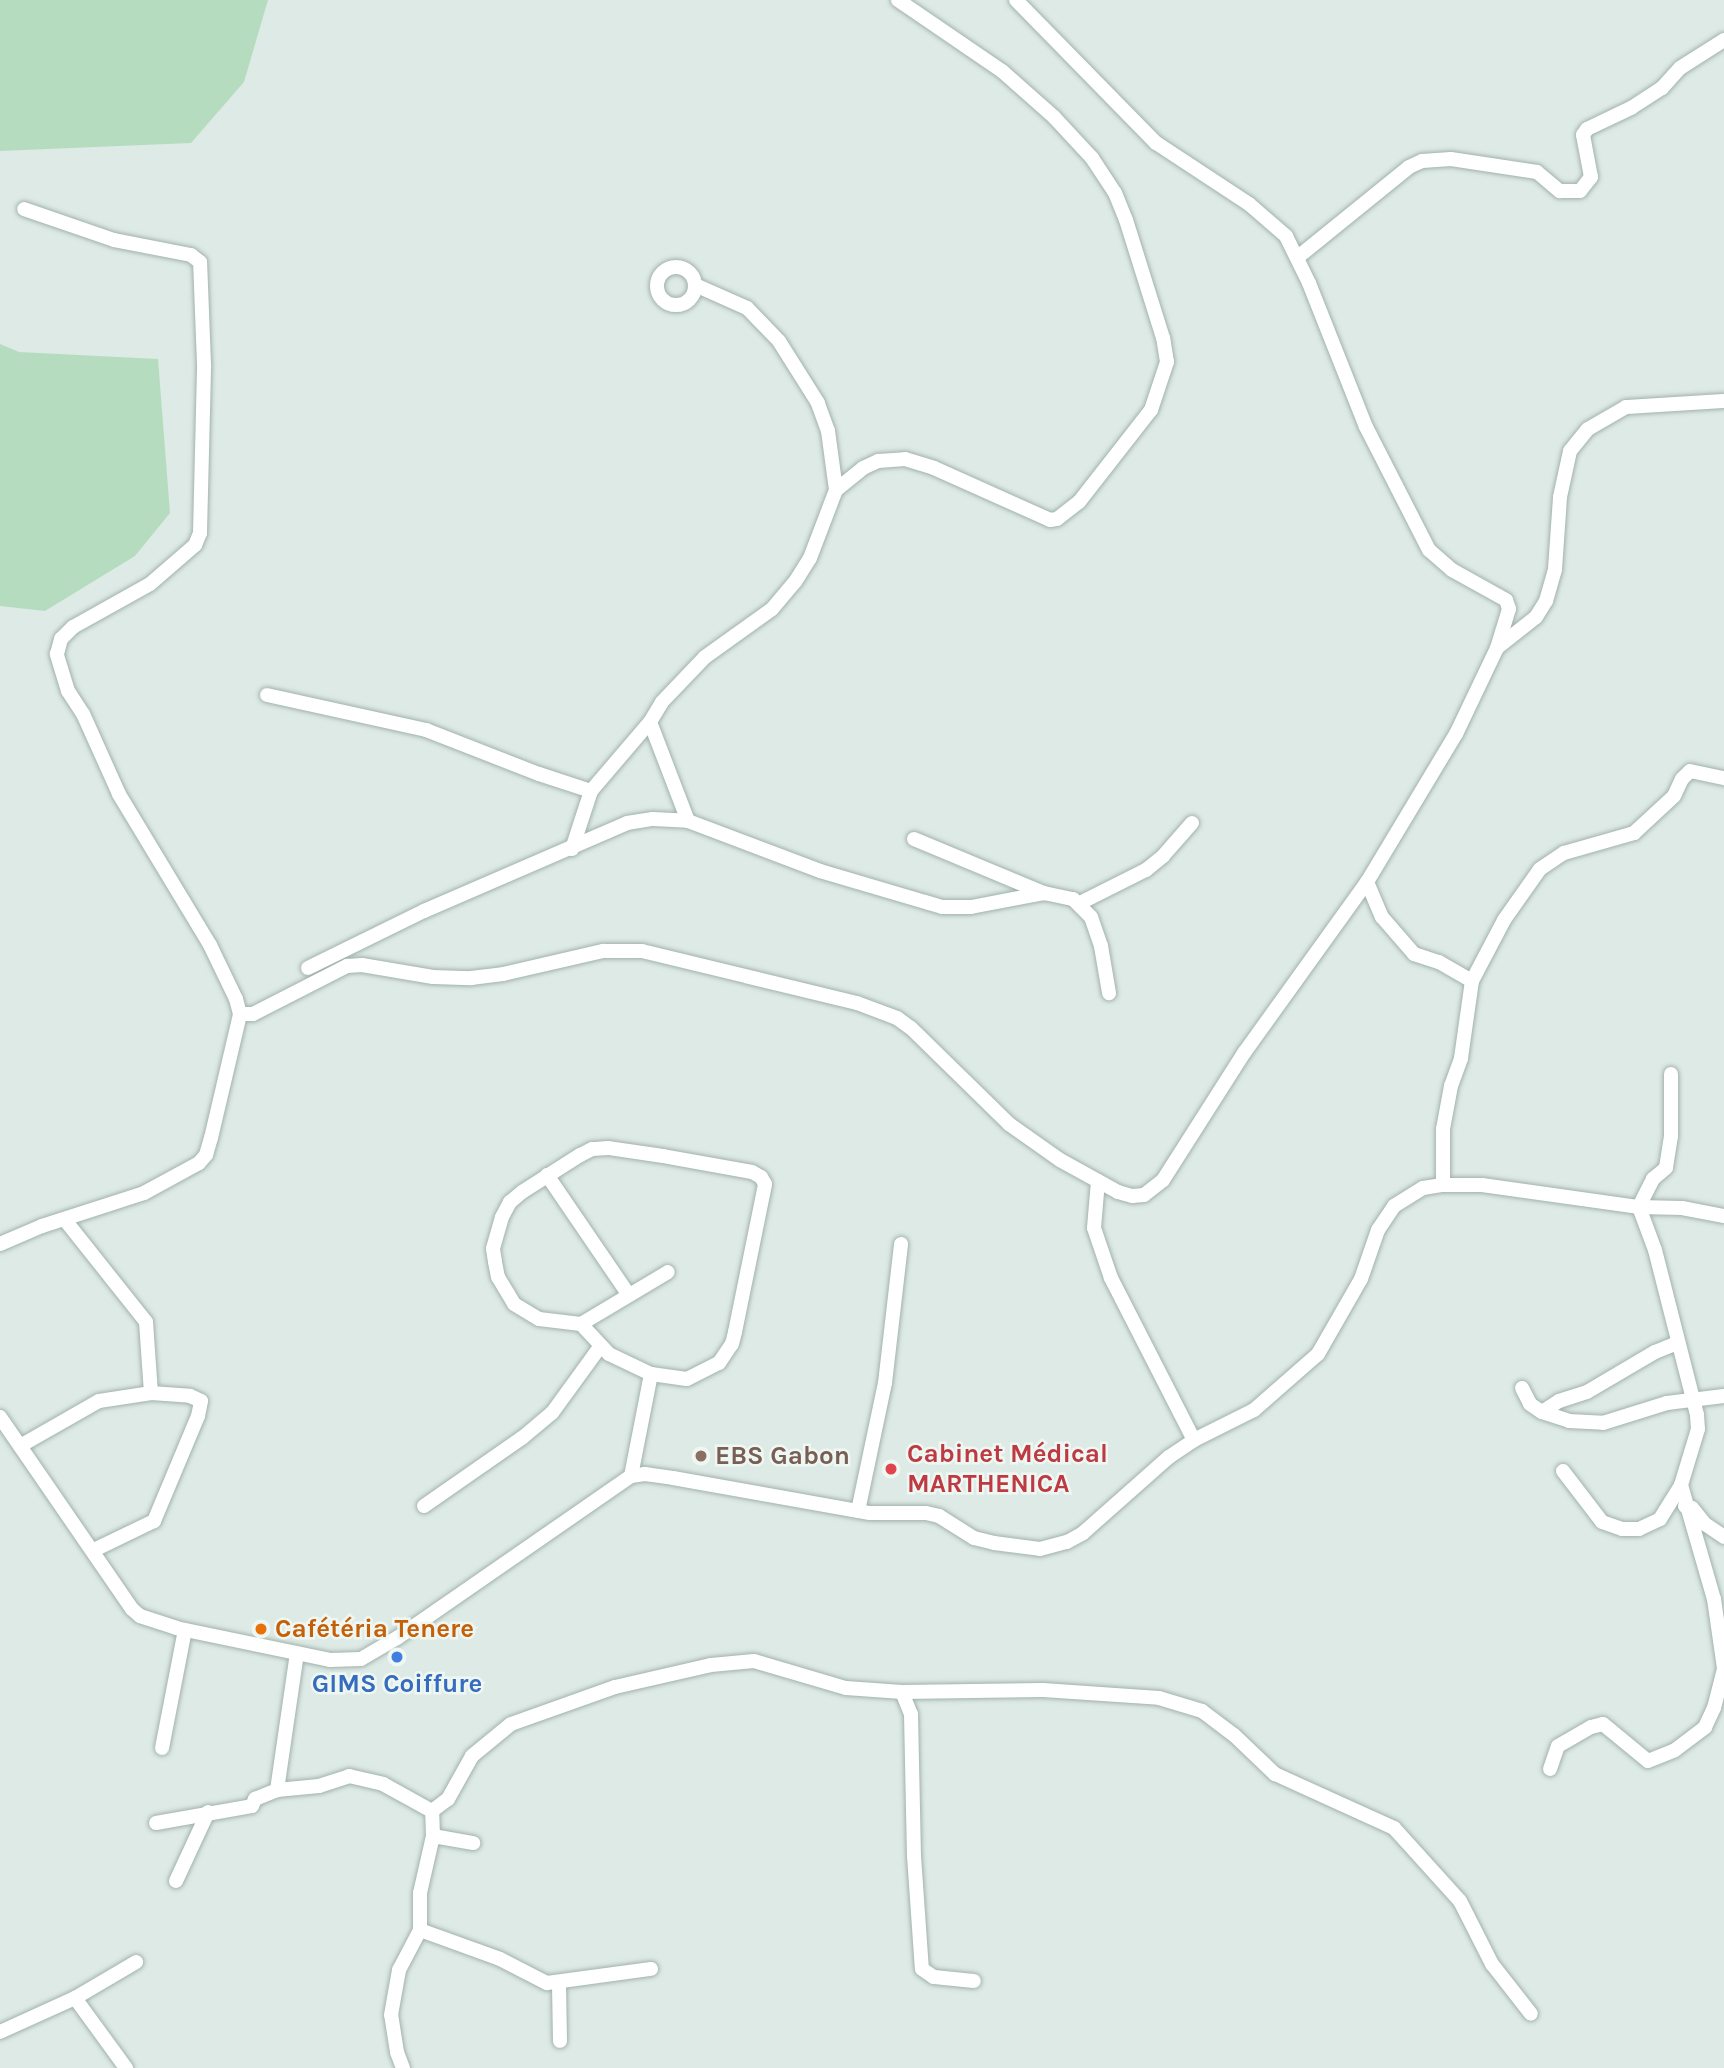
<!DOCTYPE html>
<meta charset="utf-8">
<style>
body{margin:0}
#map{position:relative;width:1724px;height:2068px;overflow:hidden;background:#deeae5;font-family:Karla,sans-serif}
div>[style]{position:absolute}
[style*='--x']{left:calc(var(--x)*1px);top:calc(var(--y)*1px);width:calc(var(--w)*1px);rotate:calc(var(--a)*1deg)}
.green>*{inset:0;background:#b6dcc0}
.roads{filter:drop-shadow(0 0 2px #a1b2ac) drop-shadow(0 0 2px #a1b2ac)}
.minor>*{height:14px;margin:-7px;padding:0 7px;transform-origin:7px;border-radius:7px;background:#fff}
.minor>.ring{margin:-7px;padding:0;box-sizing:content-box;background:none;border:14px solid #fff;border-radius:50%}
.dots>*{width:19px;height:19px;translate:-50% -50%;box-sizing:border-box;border:4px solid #eff7f3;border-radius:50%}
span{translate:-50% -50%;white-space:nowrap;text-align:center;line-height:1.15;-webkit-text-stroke:5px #eff7f3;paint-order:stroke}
.health-label{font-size:26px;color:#be3a42;font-weight:700}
.left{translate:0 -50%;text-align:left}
.education-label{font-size:26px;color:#785e54;font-weight:700}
.food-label{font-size:26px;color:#c56008;font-weight:700}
.shop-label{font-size:26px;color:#366cbe;font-weight:700}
</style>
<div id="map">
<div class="green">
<i style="clip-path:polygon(0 0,268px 0,244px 82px,191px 143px,0 151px)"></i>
<i style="clip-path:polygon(0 344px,19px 352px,158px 359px,170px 513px,135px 556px,45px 611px,0 606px)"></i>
</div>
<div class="roads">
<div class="minor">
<i style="--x:1298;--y:257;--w:143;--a:-39"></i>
<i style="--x:1409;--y:167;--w:14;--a:-25"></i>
<i style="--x:1422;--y:161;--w:29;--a:-4"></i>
<i style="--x:1451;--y:159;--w:87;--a:8.6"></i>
<i style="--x:1537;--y:172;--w:30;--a:40"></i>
<i style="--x:1560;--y:191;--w:20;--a:0"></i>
<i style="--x:1580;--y:191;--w:18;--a:-52"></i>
<i style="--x:1591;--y:177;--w:43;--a:-100.8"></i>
<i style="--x:1583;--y:135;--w:7;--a:-56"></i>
<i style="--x:1587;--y:129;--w:49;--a:-25.5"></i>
<i style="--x:1631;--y:108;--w:37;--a:-33"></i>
<i style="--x:1662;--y:88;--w:27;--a:-48"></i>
<i style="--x:1680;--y:68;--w:52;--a:-32.5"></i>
<i class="ring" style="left:657px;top:267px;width:24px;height:24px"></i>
<i style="--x:836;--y:490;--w:35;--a:-39"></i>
<i style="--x:863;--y:468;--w:17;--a:-25"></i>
<i style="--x:878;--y:461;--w:27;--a:-4"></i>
<i style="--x:905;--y:459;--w:30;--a:17"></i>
<i style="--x:934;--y:468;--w:127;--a:24.1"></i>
<i style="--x:1050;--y:520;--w:7;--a:-8"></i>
<i style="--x:1057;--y:519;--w:28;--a:-38"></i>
<i style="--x:1079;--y:502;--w:117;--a:-52"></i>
<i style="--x:1151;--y:410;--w:51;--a:-71.6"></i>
<i style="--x:1167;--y:362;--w:24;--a:-99"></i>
<i style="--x:1163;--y:338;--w:124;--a:-107.4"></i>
<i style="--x:1126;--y:220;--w:29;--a:-112"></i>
<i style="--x:1115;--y:193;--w:42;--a:-123.3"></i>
<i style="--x:1092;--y:158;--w:56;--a:-132.8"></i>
<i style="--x:1054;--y:117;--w:69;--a:-138.5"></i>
<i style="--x:1002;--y:71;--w:126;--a:-145.7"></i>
<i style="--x:1498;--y:647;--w:48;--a:-38.3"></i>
<i style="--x:1536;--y:617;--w:19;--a:-58"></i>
<i style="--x:1546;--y:601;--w:33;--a:-74"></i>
<i style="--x:1555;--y:569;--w:72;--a:-86"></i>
<i style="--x:1560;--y:497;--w:47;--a:-77.7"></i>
<i style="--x:1570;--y:451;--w:28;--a:-51"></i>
<i style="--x:1588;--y:429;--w:44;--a:-30.1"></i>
<i style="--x:1626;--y:407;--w:98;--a:-3.5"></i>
<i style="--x:267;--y:695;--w:163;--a:12.4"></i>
<i style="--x:426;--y:730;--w:121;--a:21.3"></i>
<i style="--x:539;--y:774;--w:55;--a:18.1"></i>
<i style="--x:650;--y:722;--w:106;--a:69"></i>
<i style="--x:914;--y:839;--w:141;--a:22.6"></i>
<i style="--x:572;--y:849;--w:61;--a:-71.9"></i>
<i style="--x:591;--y:791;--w:91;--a:-49.5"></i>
<i style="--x:650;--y:722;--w:23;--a:-59"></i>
<i style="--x:662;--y:702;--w:62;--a:-46.3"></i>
<i style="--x:705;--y:657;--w:82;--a:-35.6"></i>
<i style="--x:772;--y:609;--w:35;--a:-50"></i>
<i style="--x:795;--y:582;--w:28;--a:-58"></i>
<i style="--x:810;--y:558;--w:73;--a:-69.1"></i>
<i style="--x:836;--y:490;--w:60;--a:-97.7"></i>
<i style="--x:828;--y:431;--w:30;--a:-110"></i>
<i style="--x:818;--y:403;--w:73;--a:-122.2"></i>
<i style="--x:779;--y:341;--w:46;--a:-134.1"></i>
<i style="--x:747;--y:308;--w:57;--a:-156.1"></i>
<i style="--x:1367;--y:882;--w:38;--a:67"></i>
<i style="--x:1382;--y:917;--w:49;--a:49.1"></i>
<i style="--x:1414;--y:954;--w:26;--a:18"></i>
<i style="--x:1439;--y:962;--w:38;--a:30"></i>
<i style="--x:1080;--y:903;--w:74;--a:-26.6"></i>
<i style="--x:1146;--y:870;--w:22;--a:-39"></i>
<i style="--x:1163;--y:856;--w:44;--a:-48.7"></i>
<i style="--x:308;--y:968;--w:129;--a:-26.2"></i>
<i style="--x:424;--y:911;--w:221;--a:-23.4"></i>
<i style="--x:627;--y:823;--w:26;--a:-9"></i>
<i style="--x:653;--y:819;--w:35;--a:3"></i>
<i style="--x:688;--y:821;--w:141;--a:20.7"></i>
<i style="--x:820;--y:871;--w:127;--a:16.4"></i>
<i style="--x:942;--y:907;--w:29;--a:0"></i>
<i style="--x:971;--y:907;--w:74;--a:-10.9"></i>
<i style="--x:1044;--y:893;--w:30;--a:12"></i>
<i style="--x:1073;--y:899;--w:25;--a:45"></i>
<i style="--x:1091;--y:917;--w:31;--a:71"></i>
<i style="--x:1101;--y:946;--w:48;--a:80.3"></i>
<i style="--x:240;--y:1014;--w:13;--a:0"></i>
<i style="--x:253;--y:1014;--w:106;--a:-27.1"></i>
<i style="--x:347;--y:966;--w:15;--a:-4"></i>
<i style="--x:362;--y:965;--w:72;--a:9.6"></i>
<i style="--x:433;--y:977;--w:38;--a:2"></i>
<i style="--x:471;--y:978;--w:32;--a:-7"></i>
<i style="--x:503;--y:974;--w:103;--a:-13"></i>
<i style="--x:603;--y:951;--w:39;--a:0"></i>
<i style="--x:642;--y:951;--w:221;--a:13.6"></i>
<i style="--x:857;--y:1003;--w:43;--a:20.6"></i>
<i style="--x:897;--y:1018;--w:17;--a:36"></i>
<i style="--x:911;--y:1028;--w:137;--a:44.4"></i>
<i style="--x:1009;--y:1124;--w:62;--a:35.2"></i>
<i style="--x:1060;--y:1160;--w:66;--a:28.9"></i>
<i style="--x:1118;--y:1192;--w:15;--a:16"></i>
<i style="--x:1132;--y:1196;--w:12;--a:-5"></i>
<i style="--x:1144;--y:1195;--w:24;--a:-38"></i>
<i style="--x:1163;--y:1180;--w:151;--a:-57.5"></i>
<i style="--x:1244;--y:1053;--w:211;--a:-54.3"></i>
<i style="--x:1367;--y:882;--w:173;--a:-59"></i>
<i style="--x:1456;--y:734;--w:95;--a:-64.5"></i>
<i style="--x:1497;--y:648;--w:41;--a:-72.9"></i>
<i style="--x:1509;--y:609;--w:9;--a:-108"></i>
<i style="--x:1506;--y:600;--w:62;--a:-150.9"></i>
<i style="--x:1452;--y:570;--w:30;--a:-139"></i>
<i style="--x:1429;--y:550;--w:138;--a:-117.1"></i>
<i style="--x:1366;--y:427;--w:155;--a:-111.6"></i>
<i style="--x:1309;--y:283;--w:52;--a:-116.1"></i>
<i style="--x:1286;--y:236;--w:49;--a:-139.1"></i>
<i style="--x:1249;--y:204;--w:111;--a:-146.7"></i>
<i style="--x:1156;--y:143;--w:200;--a:-134.4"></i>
<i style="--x:1671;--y:1074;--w:62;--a:90"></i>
<i style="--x:1671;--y:1136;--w:32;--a:99"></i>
<i style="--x:1666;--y:1168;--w:17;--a:140"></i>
<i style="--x:1653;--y:1179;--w:31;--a:117"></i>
<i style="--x:1639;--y:1207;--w:46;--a:69.6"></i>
<i style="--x:1655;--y:1250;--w:170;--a:75.7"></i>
<i style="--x:1697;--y:1415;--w:14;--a:86"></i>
<i style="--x:1698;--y:1429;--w:59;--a:106.9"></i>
<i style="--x:1681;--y:1485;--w:119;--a:73.9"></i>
<i style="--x:1714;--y:1599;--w:70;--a:81.8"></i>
<i style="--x:547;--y:1175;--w:145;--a:55.7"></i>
<i style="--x:1098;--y:1181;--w:47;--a:94.9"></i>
<i style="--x:1094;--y:1228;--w:53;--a:71.2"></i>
<i style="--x:1111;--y:1278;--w:182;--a:62.9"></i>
<i style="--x:1443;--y:1185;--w:56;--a:-90"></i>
<i style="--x:1443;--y:1129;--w:44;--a:-79.5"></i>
<i style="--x:1451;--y:1086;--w:30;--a:-70"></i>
<i style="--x:1461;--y:1058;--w:78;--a:-81.9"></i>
<i style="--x:1472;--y:981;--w:69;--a:-62.3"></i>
<i style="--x:1504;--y:920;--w:62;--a:-54.8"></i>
<i style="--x:1540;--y:869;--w:29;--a:-34"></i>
<i style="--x:1564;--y:853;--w:73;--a:-15.9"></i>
<i style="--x:1634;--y:833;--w:54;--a:-42.8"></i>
<i style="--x:1674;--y:796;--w:19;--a:-65"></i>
<i style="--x:1682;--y:779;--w:11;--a:-45"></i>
<i style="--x:1690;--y:771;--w:35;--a:12"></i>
<i style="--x:65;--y:1220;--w:130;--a:51.5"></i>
<i style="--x:146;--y:1322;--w:71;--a:86"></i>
<i style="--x:0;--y:1244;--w:46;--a:-23.2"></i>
<i style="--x:42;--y:1226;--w:107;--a:-17.9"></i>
<i style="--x:144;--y:1193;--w:63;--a:-28.6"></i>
<i style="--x:199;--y:1163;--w:11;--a:-49"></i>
<i style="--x:206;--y:1155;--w:18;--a:-74"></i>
<i style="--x:211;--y:1138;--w:127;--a:-76.8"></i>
<i style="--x:240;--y:1014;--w:16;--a:-105"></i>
<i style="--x:236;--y:999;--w:60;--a:-115.7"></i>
<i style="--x:210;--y:945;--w:176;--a:-121.1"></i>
<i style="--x:119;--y:794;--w:88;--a:-114.2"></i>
<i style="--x:83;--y:714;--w:27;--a:-123"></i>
<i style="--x:68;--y:691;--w:39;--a:-107"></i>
<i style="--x:57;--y:654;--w:16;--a:-75"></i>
<i style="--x:61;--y:639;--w:17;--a:-45"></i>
<i style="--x:73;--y:627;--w:88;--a:-29.2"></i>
<i style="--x:150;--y:584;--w:60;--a:-40.9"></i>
<i style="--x:195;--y:545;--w:13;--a:-67"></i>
<i style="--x:200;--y:533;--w:169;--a:-88.6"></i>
<i style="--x:204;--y:364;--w:102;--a:-92.2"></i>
<i style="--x:200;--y:262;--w:11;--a:-142"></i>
<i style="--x:191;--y:255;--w:78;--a:-169"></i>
<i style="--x:114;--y:240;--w:95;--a:-161"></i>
<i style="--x:581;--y:1324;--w:41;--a:47"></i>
<i style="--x:609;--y:1354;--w:47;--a:25.5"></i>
<i style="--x:651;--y:1374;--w:36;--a:8"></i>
<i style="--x:687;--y:1379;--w:36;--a:-27"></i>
<i style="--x:719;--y:1363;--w:23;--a:-56"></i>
<i style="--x:732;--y:1344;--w:12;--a:-76"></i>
<i style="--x:735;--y:1332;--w:151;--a:-78.5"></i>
<i style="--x:765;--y:1184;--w:8;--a:-120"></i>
<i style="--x:761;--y:1177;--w:10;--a:-151"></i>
<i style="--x:752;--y:1172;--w:90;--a:-169.8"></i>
<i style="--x:663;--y:1156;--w:56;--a:-171.7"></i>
<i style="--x:608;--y:1148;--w:16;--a:176"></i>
<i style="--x:592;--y:1149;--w:13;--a:153"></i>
<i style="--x:580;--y:1155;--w:69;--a:147.5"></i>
<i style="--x:522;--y:1192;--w:16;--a:140"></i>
<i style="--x:510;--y:1202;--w:17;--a:118"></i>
<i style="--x:502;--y:1217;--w:33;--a:106"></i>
<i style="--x:493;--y:1249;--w:13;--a:81"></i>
<i style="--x:495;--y:1262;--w:15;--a:79"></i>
<i style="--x:498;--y:1277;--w:31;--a:59"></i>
<i style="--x:514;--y:1304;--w:29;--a:31"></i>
<i style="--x:539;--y:1319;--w:42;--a:6.8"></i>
<i style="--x:581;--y:1324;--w:101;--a:-30.9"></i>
<i style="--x:1522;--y:1388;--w:18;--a:63"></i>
<i style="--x:1530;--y:1404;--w:14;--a:34"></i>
<i style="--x:1542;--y:1412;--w:28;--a:18"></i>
<i style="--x:1569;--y:1421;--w:34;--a:3"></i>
<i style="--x:1603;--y:1423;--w:67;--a:-17.4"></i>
<i style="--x:1667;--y:1403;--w:57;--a:-7"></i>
<i style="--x:1542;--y:1412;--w:20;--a:-33"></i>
<i style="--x:1559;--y:1401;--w:29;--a:-18"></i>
<i style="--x:1587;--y:1392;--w:79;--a:-30.5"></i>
<i style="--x:1655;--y:1352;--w:24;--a:-22"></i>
<i style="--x:0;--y:1417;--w:233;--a:55.5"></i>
<i style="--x:132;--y:1609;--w:11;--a:41"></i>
<i style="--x:140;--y:1616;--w:38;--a:18"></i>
<i style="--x:176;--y:1628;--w:157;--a:11.7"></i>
<i style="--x:330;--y:1660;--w:31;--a:-2"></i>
<i style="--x:361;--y:1659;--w:42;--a:-30.3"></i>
<i style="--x:397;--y:1638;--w:285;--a:-34.7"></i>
<i style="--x:631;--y:1476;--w:14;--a:-8"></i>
<i style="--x:645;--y:1474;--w:28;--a:8"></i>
<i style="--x:673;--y:1478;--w:200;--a:10.1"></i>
<i style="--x:870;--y:1513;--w:56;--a:0"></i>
<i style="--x:926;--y:1513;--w:13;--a:13"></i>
<i style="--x:939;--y:1516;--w:41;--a:32.2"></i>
<i style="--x:974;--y:1538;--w:21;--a:14"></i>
<i style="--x:994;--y:1543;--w:46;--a:7.4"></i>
<i style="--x:1040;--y:1549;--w:28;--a:-15"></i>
<i style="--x:1067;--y:1542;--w:18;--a:-29"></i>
<i style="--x:1083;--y:1533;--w:115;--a:-41.5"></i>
<i style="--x:1169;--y:1457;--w:30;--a:-34"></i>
<i style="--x:1194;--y:1440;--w:67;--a:-26.6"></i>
<i style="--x:1254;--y:1410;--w:85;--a:-41.2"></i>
<i style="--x:1318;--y:1354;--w:86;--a:-60.2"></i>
<i style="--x:1361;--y:1279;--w:52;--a:-70.9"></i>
<i style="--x:1378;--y:1230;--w:29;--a:-56"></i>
<i style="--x:1394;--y:1206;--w:34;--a:-32"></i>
<i style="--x:1423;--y:1188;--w:20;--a:-9"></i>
<i style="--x:1443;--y:1185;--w:39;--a:0"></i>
<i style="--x:1482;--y:1185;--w:159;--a:8"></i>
<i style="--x:1639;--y:1207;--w:43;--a:1.3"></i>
<i style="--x:1682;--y:1208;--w:43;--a:10.8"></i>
<i style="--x:20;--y:1446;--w:91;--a:-29.7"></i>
<i style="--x:99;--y:1401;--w:53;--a:-8.7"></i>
<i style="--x:151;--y:1393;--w:39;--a:4"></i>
<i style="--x:190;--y:1396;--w:12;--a:24"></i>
<i style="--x:201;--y:1401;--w:15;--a:101"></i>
<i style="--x:198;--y:1416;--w:114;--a:112.7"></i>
<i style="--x:154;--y:1521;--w:67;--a:154.2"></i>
<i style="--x:1563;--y:1471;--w:64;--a:52.6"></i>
<i style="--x:1602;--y:1522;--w:21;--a:19"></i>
<i style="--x:1622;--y:1529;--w:17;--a:0"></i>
<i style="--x:1639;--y:1529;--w:23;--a:-25"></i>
<i style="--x:1660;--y:1519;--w:40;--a:-58"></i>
<i style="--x:631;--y:1476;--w:104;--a:-78.9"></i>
<i style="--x:424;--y:1506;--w:119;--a:-34.8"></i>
<i style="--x:522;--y:1438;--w:39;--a:-40"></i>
<i style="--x:552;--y:1413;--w:82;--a:-54"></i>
<i style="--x:1685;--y:1506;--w:7;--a:16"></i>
<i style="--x:1692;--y:1508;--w:21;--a:51"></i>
<i style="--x:1705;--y:1524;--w:23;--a:34"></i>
<i style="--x:858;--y:1511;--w:131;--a:-78.1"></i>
<i style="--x:885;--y:1383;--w:140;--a:-83.4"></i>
<i style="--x:902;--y:1692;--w:24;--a:68"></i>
<i style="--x:911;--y:1714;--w:142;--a:88.8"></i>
<i style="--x:914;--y:1856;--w:113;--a:86"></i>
<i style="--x:922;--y:1969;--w:14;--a:34"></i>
<i style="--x:934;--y:1977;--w:40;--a:5.7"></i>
<i style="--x:162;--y:1748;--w:120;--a:-79"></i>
<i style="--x:1550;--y:1769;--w:24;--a:-71"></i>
<i style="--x:1558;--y:1746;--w:38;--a:-30"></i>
<i style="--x:1591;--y:1727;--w:12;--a:-14"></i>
<i style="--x:1603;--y:1724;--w:58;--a:39.4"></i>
<i style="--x:1648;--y:1761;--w:29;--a:-22"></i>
<i style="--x:1675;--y:1750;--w:38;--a:-37"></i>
<i style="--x:1705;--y:1727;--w:21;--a:-65"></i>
<i style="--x:1714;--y:1708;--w:40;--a:-75.6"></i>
<i style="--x:277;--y:1790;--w:138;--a:-81.7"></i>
<i style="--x:156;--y:1823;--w:97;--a:-10"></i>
<i style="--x:252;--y:1806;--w:8;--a:-67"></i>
<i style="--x:255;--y:1799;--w:24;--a:-22"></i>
<i style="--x:277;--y:1790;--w:42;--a:-5.4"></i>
<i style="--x:319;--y:1786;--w:32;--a:-18"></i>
<i style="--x:349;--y:1776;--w:35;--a:13"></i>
<i style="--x:383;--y:1784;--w:56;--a:28.9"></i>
<i style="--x:432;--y:1811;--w:20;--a:-37"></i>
<i style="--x:448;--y:1799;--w:49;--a:-60.8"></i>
<i style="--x:472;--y:1756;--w:50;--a:-39.4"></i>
<i style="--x:511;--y:1724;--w:110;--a:-19.6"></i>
<i style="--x:615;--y:1687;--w:98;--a:-12.9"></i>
<i style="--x:711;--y:1665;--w:43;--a:-5.3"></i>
<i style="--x:754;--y:1661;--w:96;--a:16.4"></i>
<i style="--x:846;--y:1688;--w:56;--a:4.1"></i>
<i style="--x:902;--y:1692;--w:141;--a:-0.8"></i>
<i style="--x:1043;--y:1690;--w:116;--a:3.9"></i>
<i style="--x:1159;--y:1698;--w:45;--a:16.8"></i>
<i style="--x:1202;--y:1711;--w:40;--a:37"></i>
<i style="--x:1234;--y:1735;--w:57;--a:43.6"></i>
<i style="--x:1275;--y:1774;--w:131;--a:24.4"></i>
<i style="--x:1394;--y:1828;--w:98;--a:47.9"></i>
<i style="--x:1460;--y:1901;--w:71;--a:63.1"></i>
<i style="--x:1492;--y:1964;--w:63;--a:52"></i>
<i style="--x:433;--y:1836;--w:41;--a:9.9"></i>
<i style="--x:176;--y:1881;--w:76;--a:-65.1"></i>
<i style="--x:420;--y:1930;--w:85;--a:19.9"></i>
<i style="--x:500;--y:1959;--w:53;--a:27.1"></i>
<i style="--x:547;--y:1983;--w:105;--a:-7.7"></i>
<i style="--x:559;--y:1984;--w:57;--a:89"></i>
<i style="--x:75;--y:1998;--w:87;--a:53.9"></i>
<i style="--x:0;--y:2032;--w:82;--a:-24.4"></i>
<i style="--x:75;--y:1998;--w:71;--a:-30.5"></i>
<i style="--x:403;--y:2068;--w:17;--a:-111"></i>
<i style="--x:397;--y:2052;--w:37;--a:-99"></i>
<i style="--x:391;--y:2015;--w:46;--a:-79.9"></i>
<i style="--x:399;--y:1970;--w:45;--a:-62.3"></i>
<i style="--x:420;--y:1930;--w:37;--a:-90"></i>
<i style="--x:420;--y:1893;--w:58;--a:-77.2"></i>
<i style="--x:433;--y:1836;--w:25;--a:-92"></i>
</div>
</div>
<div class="dots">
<i style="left:701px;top:1456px;background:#8d6e63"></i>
<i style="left:891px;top:1469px;background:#e0444e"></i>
<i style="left:261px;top:1629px;background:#e8710a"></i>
<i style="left:397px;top:1657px;background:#3f7fe0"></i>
</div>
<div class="health-label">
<span class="left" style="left:907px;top:1469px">Cabinet Médical<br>MARTHENICA</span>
</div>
<div class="education-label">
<span class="left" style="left:715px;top:1456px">EBS Gabon</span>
</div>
<div class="food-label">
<span class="left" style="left:275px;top:1629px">Cafétéria Tenere</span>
</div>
<div class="shop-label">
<span style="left:397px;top:1684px">GIMS Coiffure</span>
</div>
</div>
